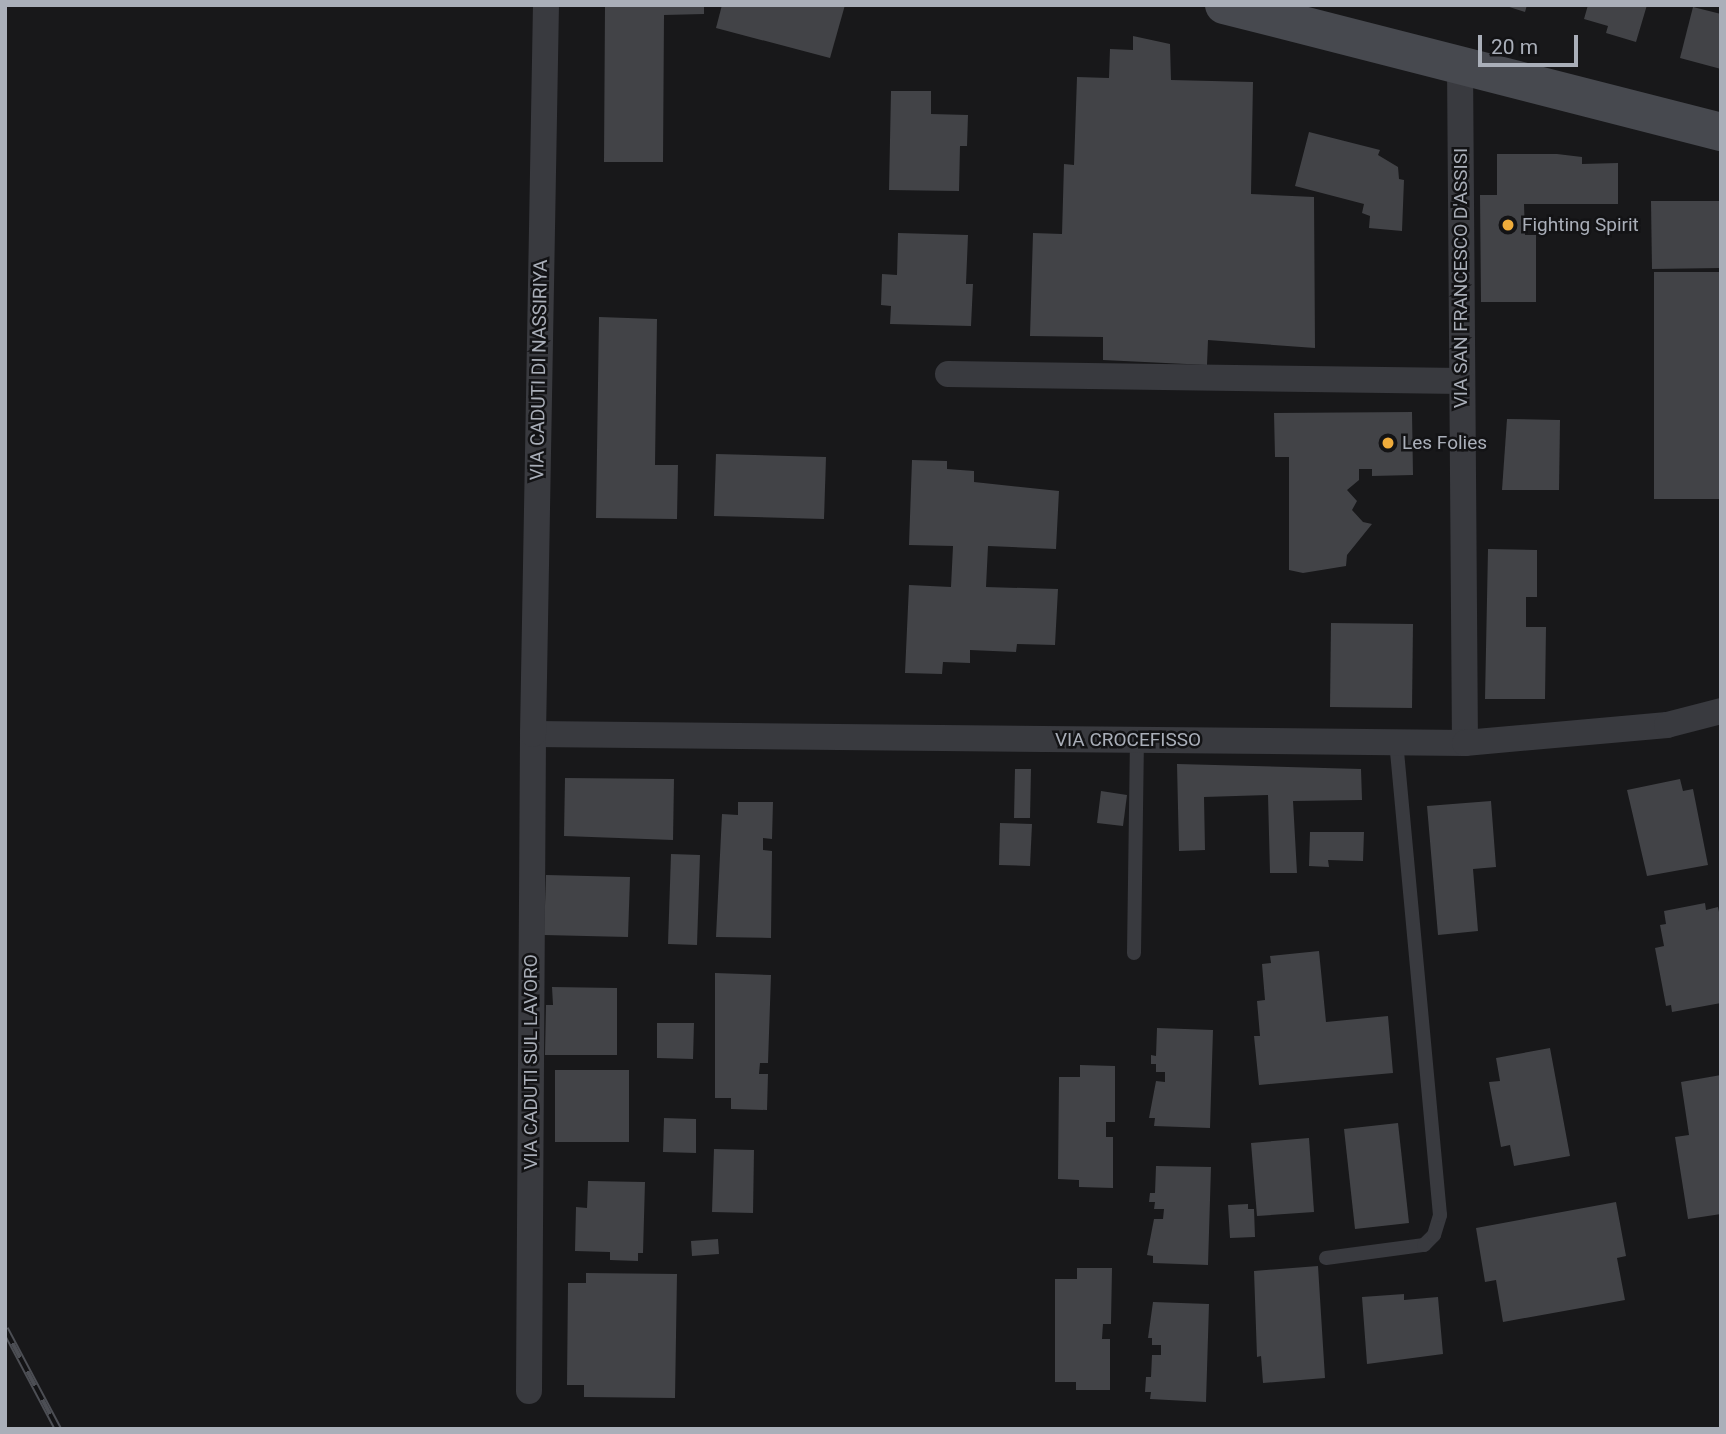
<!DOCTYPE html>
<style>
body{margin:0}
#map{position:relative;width:1726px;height:1434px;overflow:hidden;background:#18181a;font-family:Roboto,sans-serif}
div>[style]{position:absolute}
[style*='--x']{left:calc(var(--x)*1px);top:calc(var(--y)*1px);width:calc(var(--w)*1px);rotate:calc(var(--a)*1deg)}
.building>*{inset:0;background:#424347}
.lane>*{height:14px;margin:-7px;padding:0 7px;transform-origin:7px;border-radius:7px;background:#393a3f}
.street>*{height:26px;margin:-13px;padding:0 13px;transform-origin:13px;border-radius:13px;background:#393a3f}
.secondary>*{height:38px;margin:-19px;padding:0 19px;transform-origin:19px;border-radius:19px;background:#47494f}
.rail>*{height:8px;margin-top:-4px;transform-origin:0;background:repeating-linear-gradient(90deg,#131315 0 16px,#4c4e54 0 32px);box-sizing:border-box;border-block:2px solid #4c4e54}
.dots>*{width:19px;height:19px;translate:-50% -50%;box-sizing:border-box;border:4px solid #131315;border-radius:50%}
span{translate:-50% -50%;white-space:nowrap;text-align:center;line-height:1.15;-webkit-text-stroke:5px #131315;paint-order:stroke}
.poi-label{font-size:19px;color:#aaafb9}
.left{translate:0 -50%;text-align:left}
.street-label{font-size:19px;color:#aaafb9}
.frame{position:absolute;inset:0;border:7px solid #aaafb9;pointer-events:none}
.scale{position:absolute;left:1478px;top:35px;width:100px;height:32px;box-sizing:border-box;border:4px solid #aaafb9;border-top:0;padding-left:9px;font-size:21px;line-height:24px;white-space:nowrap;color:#aaafb9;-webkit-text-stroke:5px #131315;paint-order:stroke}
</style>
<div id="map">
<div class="building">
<i style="clip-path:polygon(605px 5px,704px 5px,704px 14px,664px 15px,663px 162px,604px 162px)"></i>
<i style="clip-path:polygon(722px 5px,845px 5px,830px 58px,716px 28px)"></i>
<i style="clip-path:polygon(1503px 5px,1527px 5px,1525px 12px)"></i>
<i style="clip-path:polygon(1588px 5px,1647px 5px,1636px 42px,1606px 33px,1608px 26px,1584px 19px)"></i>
<i style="clip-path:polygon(1693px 7px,1721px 14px,1721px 69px,1680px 58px)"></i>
<i style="clip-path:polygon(1133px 36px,1170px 44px,1171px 80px,1253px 82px,1251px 194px,1314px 197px,1315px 348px,1208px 340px,1207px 365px,1103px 360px,1103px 337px,1030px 336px,1033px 233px,1062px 234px,1064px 164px,1074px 165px,1077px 77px,1109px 78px,1110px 49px,1133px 50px)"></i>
<i style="clip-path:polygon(891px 91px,931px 91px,931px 114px,968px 115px,967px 146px,960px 146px,959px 191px,889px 190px)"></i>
<i style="clip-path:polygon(1309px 132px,1380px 150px,1378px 155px,1398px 167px,1399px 179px,1404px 180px,1402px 231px,1369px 228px,1370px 216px,1362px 213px,1364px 204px,1295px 186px)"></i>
<i style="clip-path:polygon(1497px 154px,1557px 154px,1582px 157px,1582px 164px,1618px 163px,1618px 204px,1524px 204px,1525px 235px,1536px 235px,1536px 302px,1481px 302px,1480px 195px,1497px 195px)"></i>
<i style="clip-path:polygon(1651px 201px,1721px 201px,1721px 268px,1652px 269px)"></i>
<i style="clip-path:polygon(898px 233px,968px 235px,966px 284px,973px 284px,971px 326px,890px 324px,891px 306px,881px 305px,882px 274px,897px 275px)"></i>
<i style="clip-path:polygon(1654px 272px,1721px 272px,1721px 499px,1654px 499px)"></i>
<i style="clip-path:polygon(599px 317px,657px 319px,655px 465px,678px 465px,677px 519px,596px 518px)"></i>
<i style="clip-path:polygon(1412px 412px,1413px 475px,1372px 476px,1372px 469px,1359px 469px,1359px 480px,1347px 490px,1357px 501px,1352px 510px,1363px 522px,1372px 524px,1347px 555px,1346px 566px,1303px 573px,1289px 570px,1289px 457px,1275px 457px,1274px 413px)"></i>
<i style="clip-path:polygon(1507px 419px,1560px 420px,1559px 490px,1502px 490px)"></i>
<i style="clip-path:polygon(716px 454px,826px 457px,824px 519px,714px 516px)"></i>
<i style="clip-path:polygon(912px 460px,947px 461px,947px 469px,974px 471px,974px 482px,1059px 491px,1056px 549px,988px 546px,986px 587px,1058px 589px,1055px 645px,1017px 644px,1016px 652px,970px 650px,970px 663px,943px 662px,942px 674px,905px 673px,909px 585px,951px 587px,953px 546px,909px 545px)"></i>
<i style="clip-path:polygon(1488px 549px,1537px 550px,1537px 597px,1526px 597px,1526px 627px,1546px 627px,1545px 699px,1485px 699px)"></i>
<i style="clip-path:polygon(1331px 623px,1413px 624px,1412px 708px,1330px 707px)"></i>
<i style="clip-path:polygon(1177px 764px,1361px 769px,1362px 800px,1293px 801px,1297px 873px,1270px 873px,1268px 795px,1204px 797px,1205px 850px,1179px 851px)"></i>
<i style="clip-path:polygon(1015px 769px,1031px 769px,1030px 818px,1014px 818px)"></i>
<i style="clip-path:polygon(565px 778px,674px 779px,673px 840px,564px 836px)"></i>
<i style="clip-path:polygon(1680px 779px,1683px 791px,1693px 789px,1708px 865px,1647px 876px,1627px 790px)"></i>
<i style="clip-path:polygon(1101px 791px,1127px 795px,1123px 826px,1097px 823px)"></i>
<i style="clip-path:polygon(1491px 801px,1496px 867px,1473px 869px,1478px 931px,1438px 935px,1427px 806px)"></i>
<i style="clip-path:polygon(738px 802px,773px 802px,772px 839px,763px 838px,763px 850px,772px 851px,771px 938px,716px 937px,722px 814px,738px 815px)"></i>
<i style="clip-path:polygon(1000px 823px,1032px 824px,1030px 866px,999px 865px)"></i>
<i style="clip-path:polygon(1310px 832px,1364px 832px,1363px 861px,1328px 860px,1329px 867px,1309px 866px)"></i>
<i style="clip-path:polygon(671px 854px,700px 855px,697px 945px,668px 944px)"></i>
<i style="clip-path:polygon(546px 875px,630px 877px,628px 937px,544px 935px)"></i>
<i style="clip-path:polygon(1705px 903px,1706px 910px,1718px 907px,1721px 922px,1721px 1003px,1672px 1012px,1671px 1005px,1666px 1006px,1655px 948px,1664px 946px,1660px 925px,1666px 924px,1664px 911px)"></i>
<i style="clip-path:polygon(1319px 951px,1326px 1022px,1388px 1016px,1393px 1073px,1259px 1085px,1254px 1036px,1260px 1036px,1257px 1001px,1265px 1000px,1262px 964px,1271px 963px,1270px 956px)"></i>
<i style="clip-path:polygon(715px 973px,771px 975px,768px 1063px,760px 1063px,759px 1074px,768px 1074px,767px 1110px,731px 1109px,731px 1098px,715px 1098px)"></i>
<i style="clip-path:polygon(552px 987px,617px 988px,617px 1055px,545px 1055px,546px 1005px,553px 1005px)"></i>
<i style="clip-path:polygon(657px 1023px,694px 1023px,693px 1059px,657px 1058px)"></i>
<i style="clip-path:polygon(1157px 1028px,1213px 1030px,1210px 1128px,1154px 1126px,1155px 1118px,1149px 1118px,1156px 1081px,1165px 1082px,1165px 1072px,1156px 1072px,1156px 1064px,1151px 1064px,1151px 1055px,1156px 1056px)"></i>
<i style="clip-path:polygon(1550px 1048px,1570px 1156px,1514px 1166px,1510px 1145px,1501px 1147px,1489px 1082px,1500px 1081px,1496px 1058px)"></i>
<i style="clip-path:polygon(1080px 1065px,1115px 1066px,1115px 1122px,1106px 1122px,1106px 1137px,1113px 1137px,1113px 1188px,1079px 1187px,1079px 1180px,1058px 1179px,1059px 1077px,1080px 1077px)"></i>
<i style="clip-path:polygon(555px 1070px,629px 1070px,629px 1142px,555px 1142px)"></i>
<i style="clip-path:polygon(1721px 1075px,1721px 1214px,1688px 1219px,1675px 1137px,1689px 1135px,1681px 1082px)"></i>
<i style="clip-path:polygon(664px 1118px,696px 1119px,696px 1153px,663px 1152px)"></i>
<i style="clip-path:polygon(1398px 1123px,1409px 1223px,1355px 1229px,1344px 1129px)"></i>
<i style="clip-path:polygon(1309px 1138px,1314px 1212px,1257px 1216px,1251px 1143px)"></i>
<i style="clip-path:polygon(714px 1149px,754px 1150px,753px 1213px,712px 1212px)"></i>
<i style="clip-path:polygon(1156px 1166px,1211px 1167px,1208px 1265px,1153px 1263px,1153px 1256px,1147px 1255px,1154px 1219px,1163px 1219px,1164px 1209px,1154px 1209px,1155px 1202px,1149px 1202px,1150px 1193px,1155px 1193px)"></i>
<i style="clip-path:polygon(588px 1181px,645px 1182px,643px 1253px,638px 1253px,638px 1261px,610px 1260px,610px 1252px,575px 1251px,576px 1207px,587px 1208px)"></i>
<i style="clip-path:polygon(1616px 1202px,1626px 1256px,1617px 1258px,1625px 1300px,1503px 1322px,1496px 1280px,1485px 1282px,1476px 1228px)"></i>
<i style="clip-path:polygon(1248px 1204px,1248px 1209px,1254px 1209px,1255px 1237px,1230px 1238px,1228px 1205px)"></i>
<i style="clip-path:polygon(718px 1239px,719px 1254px,692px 1256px,691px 1241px)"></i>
<i style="clip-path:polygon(1318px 1266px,1325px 1378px,1263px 1383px,1261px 1356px,1257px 1357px,1254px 1271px)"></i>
<i style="clip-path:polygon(1077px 1268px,1112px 1268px,1111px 1324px,1103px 1324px,1102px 1339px,1110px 1339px,1110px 1390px,1076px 1390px,1076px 1382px,1055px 1382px,1055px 1279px,1077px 1279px)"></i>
<i style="clip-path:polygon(586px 1273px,677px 1274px,675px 1398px,584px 1397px,584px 1385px,567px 1385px,568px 1283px,586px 1283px)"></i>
<i style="clip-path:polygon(1404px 1294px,1404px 1300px,1438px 1297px,1443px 1354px,1367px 1364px,1362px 1297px)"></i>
<i style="clip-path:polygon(1153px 1302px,1209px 1304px,1206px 1402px,1150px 1399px,1151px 1392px,1145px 1392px,1146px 1377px,1151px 1377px,1152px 1355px,1161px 1355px,1161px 1345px,1152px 1345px,1152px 1338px,1148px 1338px)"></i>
</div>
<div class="lane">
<i style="--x:1134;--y:953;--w:213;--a:-89.2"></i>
<i style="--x:1326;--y:1258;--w:99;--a:-7.6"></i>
<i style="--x:1424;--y:1245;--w:14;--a:-45"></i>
<i style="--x:1434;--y:1235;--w:21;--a:-73"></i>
<i style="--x:1440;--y:1215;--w:475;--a:-95.3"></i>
</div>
<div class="street">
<i style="--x:1460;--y:65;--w:678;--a:89.58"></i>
<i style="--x:948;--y:374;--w:514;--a:0.78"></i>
<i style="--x:533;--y:734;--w:932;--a:0.55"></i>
<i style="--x:1465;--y:743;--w:203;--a:-5.1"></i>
<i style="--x:1667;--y:725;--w:56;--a:-14.5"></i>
<i style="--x:529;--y:1391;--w:657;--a:-89.65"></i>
<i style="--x:533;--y:734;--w:729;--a:-88.98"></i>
</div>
<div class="secondary">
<i style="--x:1224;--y:5;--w:513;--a:14.33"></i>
</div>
<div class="rail">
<i style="--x:5;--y:1329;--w:113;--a:62.1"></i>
</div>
<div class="dots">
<i style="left:1508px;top:225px;background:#efac3b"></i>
<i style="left:1388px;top:443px;background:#efac3b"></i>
</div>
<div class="poi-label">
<span class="left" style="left:1522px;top:225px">Fighting Spirit</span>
<span class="left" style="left:1402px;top:443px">Les Folies</span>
</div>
<div class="street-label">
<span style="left:1461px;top:278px;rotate:-90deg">VIA SAN FRANCESCO D'ASSISI</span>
<span style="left:539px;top:370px;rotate:-89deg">VIA CADUTI DI NASSIRIYA</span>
<span style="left:1128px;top:740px">VIA CROCEFISSO</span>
<span style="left:531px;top:1062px;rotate:-90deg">VIA CADUTI SUL LAVORO</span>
</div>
<div class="frame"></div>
<div class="scale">20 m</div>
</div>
